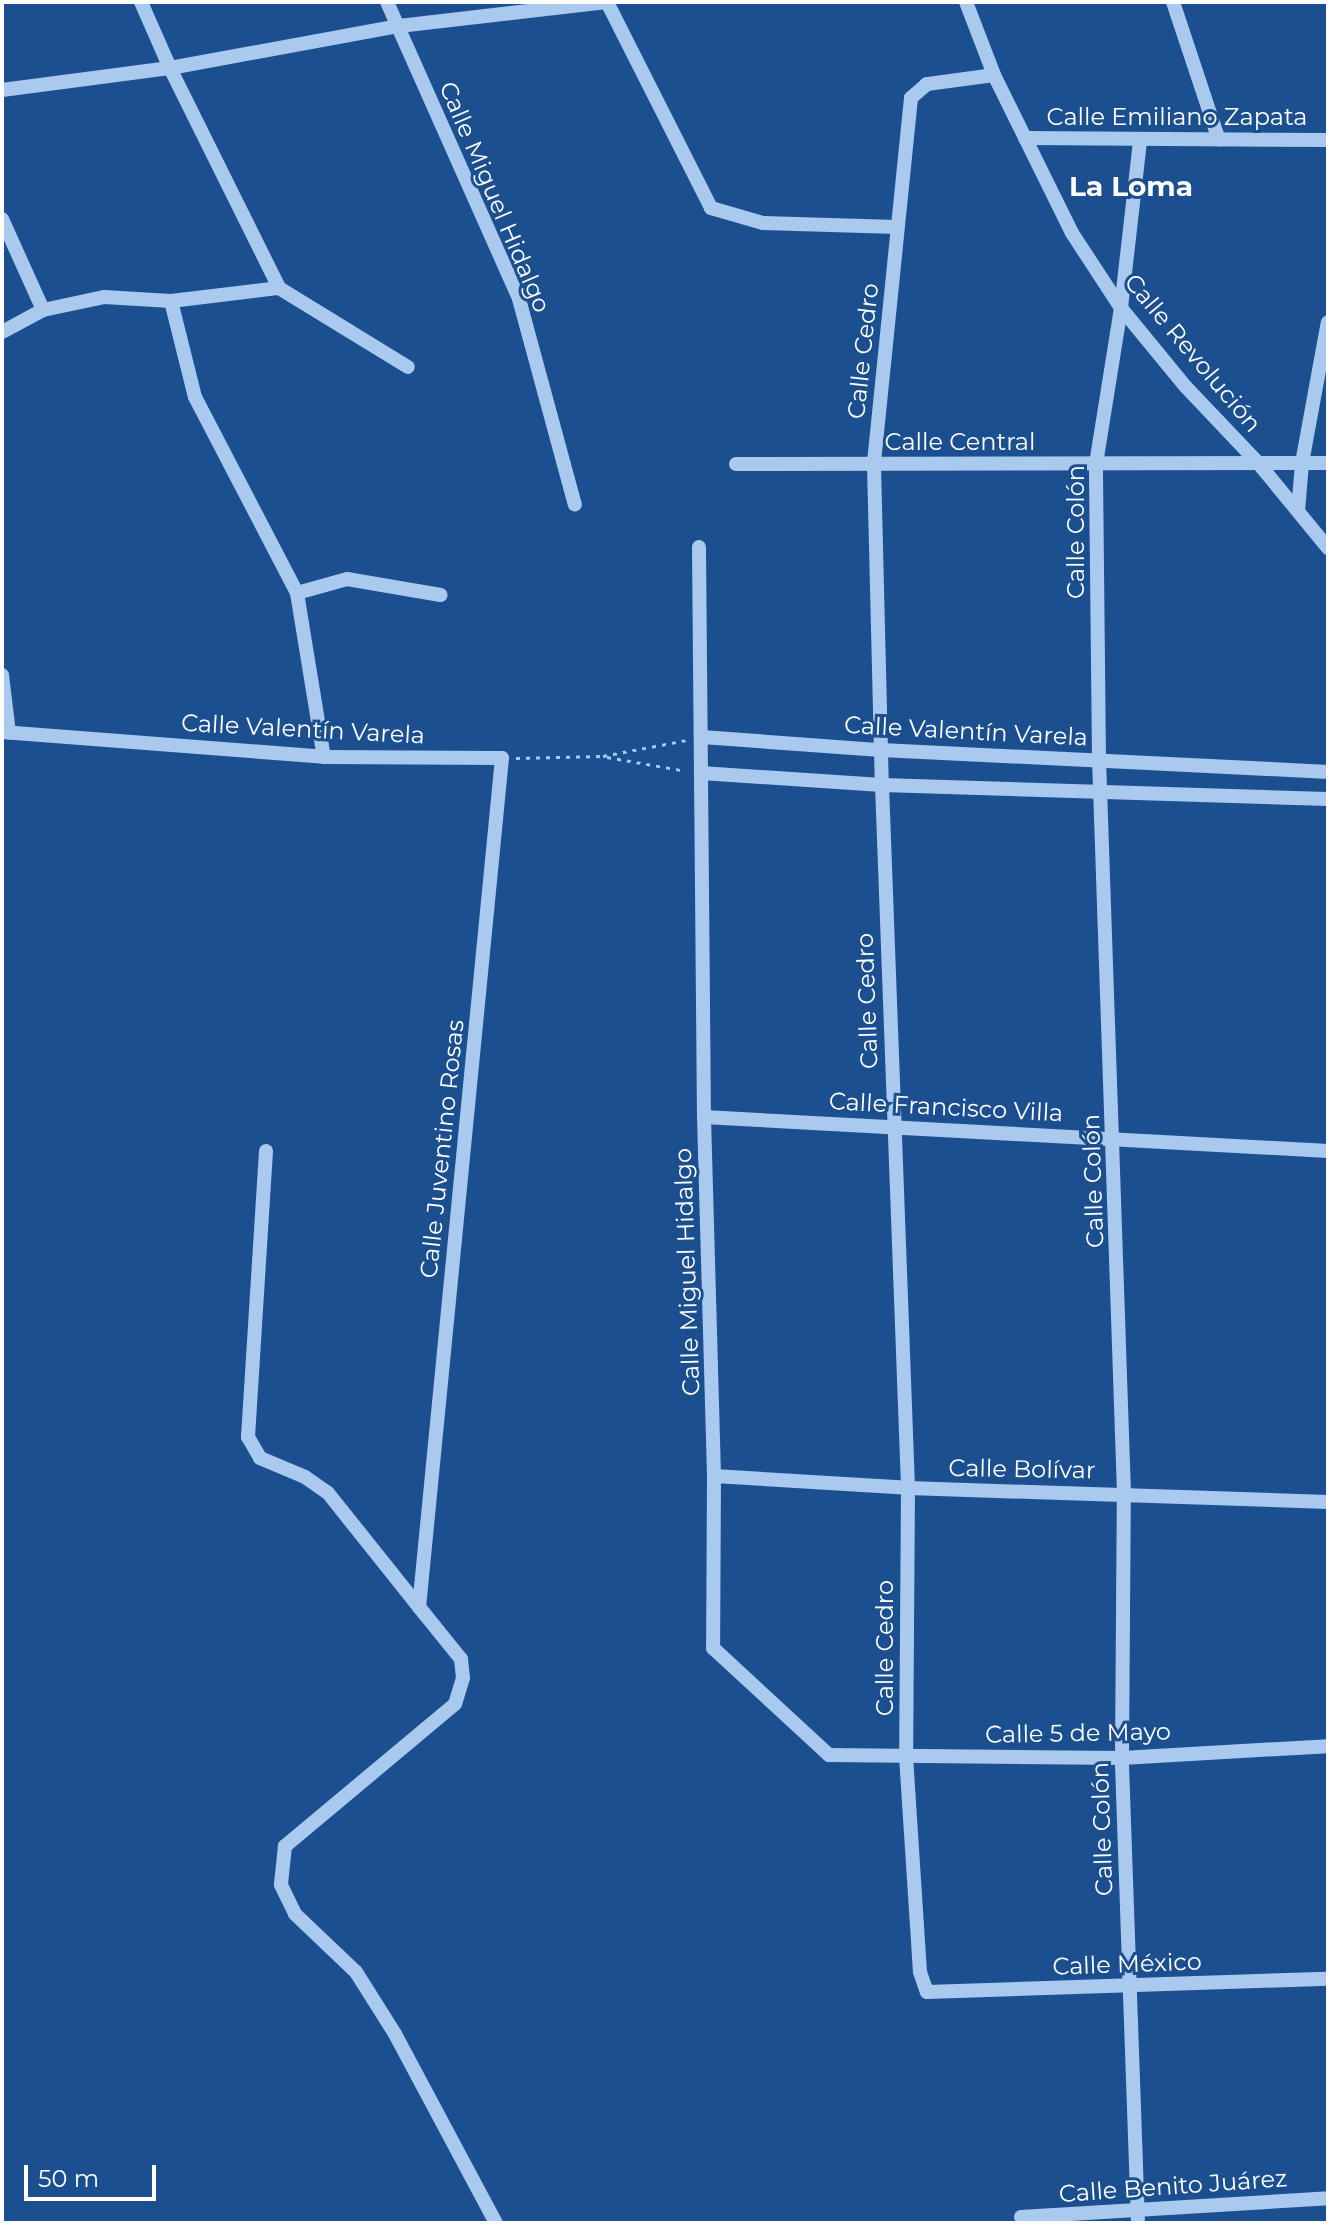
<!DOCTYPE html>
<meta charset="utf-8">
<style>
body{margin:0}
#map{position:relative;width:1330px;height:2225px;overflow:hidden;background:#1b4f8f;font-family:Montserrat,sans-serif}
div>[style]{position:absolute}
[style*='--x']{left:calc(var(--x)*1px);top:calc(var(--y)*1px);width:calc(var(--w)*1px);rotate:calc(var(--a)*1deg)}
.path>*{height:3px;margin-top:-1.5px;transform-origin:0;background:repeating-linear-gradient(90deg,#a9c9ee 0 4px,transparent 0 10px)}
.minor>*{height:14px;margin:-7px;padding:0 7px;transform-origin:7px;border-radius:7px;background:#a9c9ee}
span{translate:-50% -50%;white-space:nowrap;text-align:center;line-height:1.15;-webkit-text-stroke:6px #1b4f8f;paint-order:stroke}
.street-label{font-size:24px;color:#fff}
.quarter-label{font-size:28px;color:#fff;font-weight:700}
.frame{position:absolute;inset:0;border:4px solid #fff;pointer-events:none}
.scale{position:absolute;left:24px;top:2165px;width:132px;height:36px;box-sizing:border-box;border:4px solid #fff;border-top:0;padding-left:10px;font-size:24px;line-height:28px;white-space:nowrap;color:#fff;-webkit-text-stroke:6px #1b4f8f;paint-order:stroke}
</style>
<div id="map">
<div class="path">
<i style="--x:607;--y:757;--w:80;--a:10"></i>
<i style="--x:516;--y:758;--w:87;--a:-1.3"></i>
<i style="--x:603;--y:756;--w:86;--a:-10.8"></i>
</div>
<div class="minor">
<i style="--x:141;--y:2;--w:72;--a:66.3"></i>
<i style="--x:170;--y:68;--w:246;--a:63.6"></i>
<i style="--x:387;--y:2;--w:325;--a:66"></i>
<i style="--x:519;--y:299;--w:213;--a:74.8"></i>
<i style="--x:607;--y:2;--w:231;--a:63.2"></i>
<i style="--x:711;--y:208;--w:54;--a:16.1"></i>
<i style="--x:763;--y:223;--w:134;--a:1.7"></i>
<i style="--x:966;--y:2;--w:78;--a:69"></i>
<i style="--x:994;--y:75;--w:176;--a:63.7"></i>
<i style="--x:1072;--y:233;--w:90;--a:56.8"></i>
<i style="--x:1121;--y:308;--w:102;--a:50.6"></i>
<i style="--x:1186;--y:387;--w:106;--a:46.5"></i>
<i style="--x:1259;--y:464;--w:109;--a:50.6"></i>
<i style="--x:1173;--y:2;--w:145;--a:71.6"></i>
<i style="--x:994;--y:75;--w:68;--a:172.3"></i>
<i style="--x:927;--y:84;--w:21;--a:139"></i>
<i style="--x:911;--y:98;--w:369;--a:95.8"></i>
<i style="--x:874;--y:465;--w:320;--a:88.6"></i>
<i style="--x:882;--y:785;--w:703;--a:87.88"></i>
<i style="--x:908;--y:1488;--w:268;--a:90.4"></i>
<i style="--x:906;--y:1756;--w:216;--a:86.3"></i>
<i style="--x:920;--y:1972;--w:21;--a:71"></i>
<i style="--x:927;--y:1992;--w:401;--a:-1.9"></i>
<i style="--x:2;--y:90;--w:169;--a:-7.5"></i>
<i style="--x:170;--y:68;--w:233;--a:-10.4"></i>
<i style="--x:399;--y:26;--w:209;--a:-6.6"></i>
<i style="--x:1025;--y:138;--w:303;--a:0.4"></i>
<i style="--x:2;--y:219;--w:100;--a:65.7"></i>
<i style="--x:279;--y:288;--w:151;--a:31.5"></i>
<i style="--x:171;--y:301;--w:99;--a:76"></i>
<i style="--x:195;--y:397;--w:221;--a:62.5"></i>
<i style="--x:297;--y:593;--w:166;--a:80.7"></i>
<i style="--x:2;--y:332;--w:47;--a:-28.2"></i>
<i style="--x:43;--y:310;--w:62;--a:-12"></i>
<i style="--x:104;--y:297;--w:67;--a:3.4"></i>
<i style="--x:171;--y:301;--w:109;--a:-6.9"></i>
<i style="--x:736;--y:464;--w:592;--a:-0.1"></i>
<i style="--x:1298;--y:511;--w:48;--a:-85.2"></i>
<i style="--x:1302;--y:463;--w:143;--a:-79.6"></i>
<i style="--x:699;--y:547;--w:570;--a:89.5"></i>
<i style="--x:704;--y:1117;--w:359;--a:88.4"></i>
<i style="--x:714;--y:1476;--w:172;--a:90.3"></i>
<i style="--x:713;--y:1648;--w:158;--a:42.7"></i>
<i style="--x:829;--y:1755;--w:293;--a:0.6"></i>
<i style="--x:1122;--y:1758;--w:206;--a:-3.3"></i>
<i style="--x:297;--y:593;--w:52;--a:-15.6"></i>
<i style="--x:347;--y:579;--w:95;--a:9.7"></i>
<i style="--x:2;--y:675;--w:58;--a:83.1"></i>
<i style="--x:2;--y:732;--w:323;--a:4.4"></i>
<i style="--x:324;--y:757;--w:178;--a:0.3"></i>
<i style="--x:502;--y:758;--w:853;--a:95.58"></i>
<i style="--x:419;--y:1607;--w:67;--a:51.1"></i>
<i style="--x:461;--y:1659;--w:19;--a:84"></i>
<i style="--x:463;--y:1678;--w:27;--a:107"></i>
<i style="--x:455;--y:1704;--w:222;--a:140.1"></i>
<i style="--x:285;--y:1846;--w:39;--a:96"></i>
<i style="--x:281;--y:1885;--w:32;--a:64"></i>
<i style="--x:295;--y:1914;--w:84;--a:43.6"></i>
<i style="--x:356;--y:1972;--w:73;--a:57.8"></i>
<i style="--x:395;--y:2034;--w:214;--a:61.9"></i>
<i style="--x:702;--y:737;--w:179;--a:4.2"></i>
<i style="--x:881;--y:750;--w:448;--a:2.8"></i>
<i style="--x:701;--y:773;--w:181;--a:3.8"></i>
<i style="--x:882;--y:785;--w:446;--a:1.8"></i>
<i style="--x:704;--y:1117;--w:625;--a:3.12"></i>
<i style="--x:266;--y:1151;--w:287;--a:93.6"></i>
<i style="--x:248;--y:1437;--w:24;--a:60"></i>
<i style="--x:260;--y:1458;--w:49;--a:22.9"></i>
<i style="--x:305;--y:1477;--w:28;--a:35"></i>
<i style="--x:328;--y:1493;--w:146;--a:51.4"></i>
<i style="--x:714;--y:1476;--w:194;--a:3.5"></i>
<i style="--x:908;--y:1488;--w:420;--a:1.9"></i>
<i style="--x:1021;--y:2217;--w:308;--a:-3.5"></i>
<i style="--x:1138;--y:2223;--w:465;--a:-92"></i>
<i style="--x:1122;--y:1758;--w:265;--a:-89.6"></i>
<i style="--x:1124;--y:1493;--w:734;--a:-91.95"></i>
<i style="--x:1099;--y:759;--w:295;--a:-90.6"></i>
<i style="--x:1096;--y:464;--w:158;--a:-80.9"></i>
<i style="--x:1121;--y:308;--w:169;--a:-83.5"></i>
</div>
<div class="street-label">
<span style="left:1177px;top:117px">Calle Emiliano Zapata</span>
<span style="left:495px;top:197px;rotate:67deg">Calle Miguel Hidalgo</span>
<span style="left:863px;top:351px;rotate:-84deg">Calle Cedro</span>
<span style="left:1193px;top:353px;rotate:50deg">Calle Revolución</span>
<span style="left:960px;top:442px">Calle Central</span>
<span style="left:1076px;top:532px;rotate:-90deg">Calle Colón</span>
<span style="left:303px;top:729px;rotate:3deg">Calle Valentín Varela</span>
<span style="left:966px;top:731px;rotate:3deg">Calle Valentín Varela</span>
<span style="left:867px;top:1001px;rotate:-92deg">Calle Cedro</span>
<span style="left:946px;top:1107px;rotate:3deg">Calle Francisco Villa</span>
<span style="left:442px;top:1149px;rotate:-84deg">Calle Juventino Rosas</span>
<span style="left:1093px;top:1181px;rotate:-92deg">Calle Colón</span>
<span style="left:687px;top:1272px;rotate:-92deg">Calle Miguel Hidalgo</span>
<span style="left:1022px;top:1469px;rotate:1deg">Calle Bolívar</span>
<span style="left:885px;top:1648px;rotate:-90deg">Calle Cedro</span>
<span style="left:1078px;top:1733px;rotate:-1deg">Calle 5 de Mayo</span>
<span style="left:1102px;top:1829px;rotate:-92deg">Calle Colón</span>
<span style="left:1127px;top:1964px;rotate:-2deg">Calle México</span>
<span style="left:1173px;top:2186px;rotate:-4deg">Calle Benito Juárez</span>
</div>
<div class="quarter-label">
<span style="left:1131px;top:186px">La Loma</span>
</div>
<div class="frame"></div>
<div class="scale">50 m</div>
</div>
